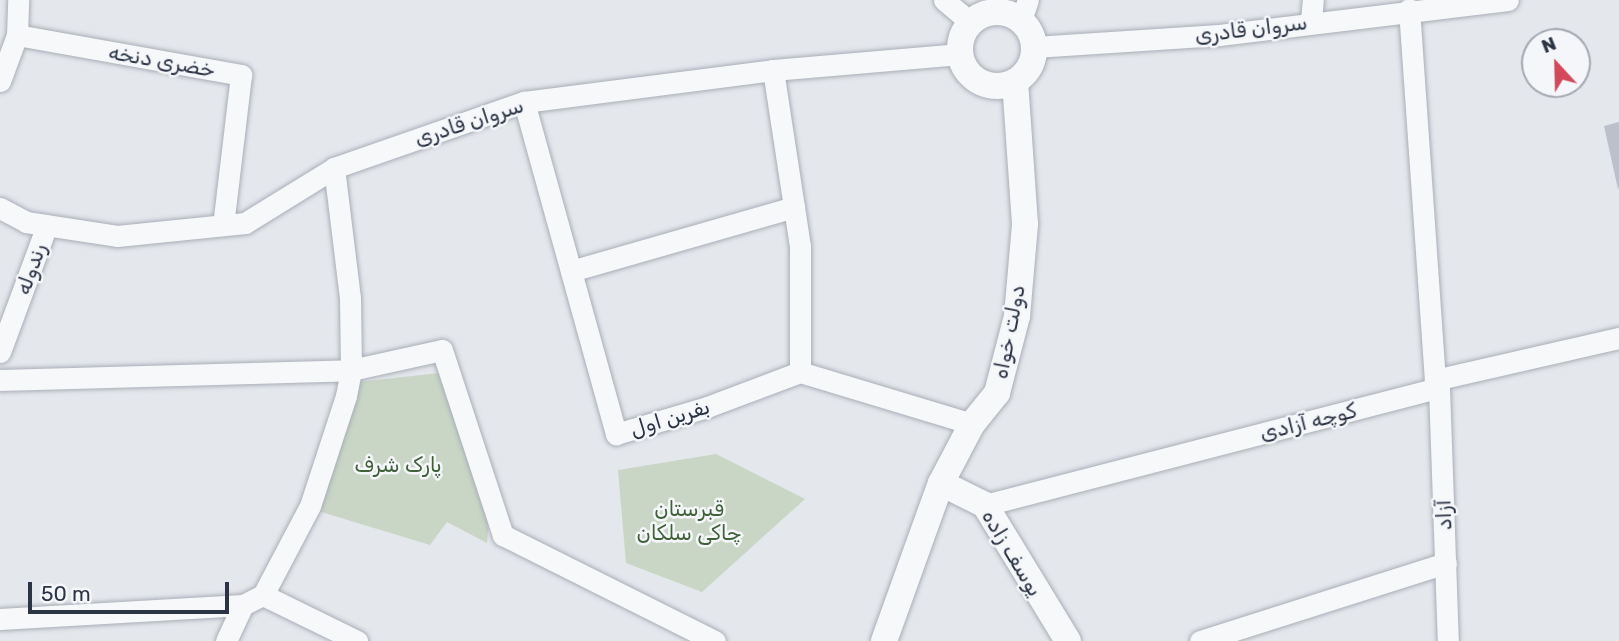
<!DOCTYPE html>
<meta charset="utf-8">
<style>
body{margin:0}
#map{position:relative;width:1619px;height:641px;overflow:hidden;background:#e4e7ec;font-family:Rubik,"Noto Sans Arabic",sans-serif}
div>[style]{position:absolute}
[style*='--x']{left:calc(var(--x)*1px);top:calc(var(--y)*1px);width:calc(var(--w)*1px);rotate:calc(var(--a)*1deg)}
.green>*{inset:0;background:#c9d6c5}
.building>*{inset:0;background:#bbc0ca}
.roads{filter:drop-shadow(0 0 2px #a9aeb7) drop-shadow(0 0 2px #a9aeb7)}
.minor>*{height:21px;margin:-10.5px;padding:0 10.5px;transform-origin:10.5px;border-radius:10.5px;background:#f7f8fa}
.tertiary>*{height:26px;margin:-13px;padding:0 13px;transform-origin:13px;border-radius:13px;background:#f7f8fa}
.tertiary>.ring{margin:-13px;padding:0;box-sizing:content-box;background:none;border:26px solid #f7f8fa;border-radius:50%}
span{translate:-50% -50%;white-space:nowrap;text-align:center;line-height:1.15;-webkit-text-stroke:5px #f4f6f9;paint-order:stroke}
.street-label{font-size:21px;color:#2b3445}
.park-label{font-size:21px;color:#3f6138}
.north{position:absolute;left:1521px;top:28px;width:70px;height:70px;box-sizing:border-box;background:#f4f6f9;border:2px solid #a4a8b1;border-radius:50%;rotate:338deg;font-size:19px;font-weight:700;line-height:28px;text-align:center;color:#2b3445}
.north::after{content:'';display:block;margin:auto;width:24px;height:32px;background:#d1495b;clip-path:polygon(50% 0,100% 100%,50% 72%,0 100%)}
.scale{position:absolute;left:28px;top:582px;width:201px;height:32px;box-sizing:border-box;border:4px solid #2b3445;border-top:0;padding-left:9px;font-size:21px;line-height:24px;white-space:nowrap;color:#2b3445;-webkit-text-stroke:5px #f4f6f9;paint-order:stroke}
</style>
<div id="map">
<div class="green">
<i style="clip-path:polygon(439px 373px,489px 522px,487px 543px,447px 522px,430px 545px,318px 511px,349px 383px)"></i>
<i style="clip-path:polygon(716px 454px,805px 499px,702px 592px,626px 563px,618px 470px)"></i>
</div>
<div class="building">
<i style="clip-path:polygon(1619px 122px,1619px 188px,1618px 189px,1604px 126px)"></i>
</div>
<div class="roads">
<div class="minor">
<i style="--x:944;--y:0;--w:35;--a:40"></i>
<i style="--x:1409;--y:9;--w:372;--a:86"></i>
<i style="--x:1021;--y:20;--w:21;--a:-71"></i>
<i style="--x:1311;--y:21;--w:21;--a:-85"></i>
<i style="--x:17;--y:35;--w:228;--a:10.1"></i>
<i style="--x:241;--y:75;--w:151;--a:96.8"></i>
<i style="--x:1034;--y:47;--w:185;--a:-3.7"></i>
<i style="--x:1219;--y:35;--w:291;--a:-6.9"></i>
<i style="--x:773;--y:70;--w:178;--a:81.3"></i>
<i style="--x:800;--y:246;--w:126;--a:90"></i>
<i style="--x:0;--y:81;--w:49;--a:-69.7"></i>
<i style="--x:17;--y:35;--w:35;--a:-88"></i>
<i style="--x:524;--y:102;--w:345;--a:74.5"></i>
<i style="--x:616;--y:434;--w:95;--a:-16.5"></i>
<i style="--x:707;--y:407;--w:99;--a:-20.6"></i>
<i style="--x:800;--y:372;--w:180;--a:16.8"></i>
<i style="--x:0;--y:208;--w:30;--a:28"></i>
<i style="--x:26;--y:222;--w:92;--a:8.7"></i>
<i style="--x:117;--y:236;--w:129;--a:-5.8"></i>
<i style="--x:245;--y:223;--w:105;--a:-31.7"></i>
<i style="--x:334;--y:168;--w:201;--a:-19.2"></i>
<i style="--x:524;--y:102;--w:251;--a:-7.3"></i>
<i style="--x:773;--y:70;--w:188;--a:-4.9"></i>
<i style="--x:571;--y:271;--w:232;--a:-16"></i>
<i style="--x:0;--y:352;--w:135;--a:-69.7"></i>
<i style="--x:0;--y:380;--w:351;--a:-1.6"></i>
<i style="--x:351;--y:370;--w:93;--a:-12.4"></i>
<i style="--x:442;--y:350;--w:195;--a:71.8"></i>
<i style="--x:503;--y:535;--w:237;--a:26.6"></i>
<i style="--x:1439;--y:388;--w:253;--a:88"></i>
<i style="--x:985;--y:505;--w:469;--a:-14.5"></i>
<i style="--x:1439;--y:388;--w:9;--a:-117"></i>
<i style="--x:1435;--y:380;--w:189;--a:-12.9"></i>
<i style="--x:263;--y:595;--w:105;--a:26.1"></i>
<i style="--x:0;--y:619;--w:243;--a:-3.3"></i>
<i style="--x:226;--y:641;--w:40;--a:-65"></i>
<i style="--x:243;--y:605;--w:22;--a:-27"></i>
<i style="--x:263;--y:595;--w:101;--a:-62.2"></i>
<i style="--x:310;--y:506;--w:116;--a:-71.9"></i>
<i style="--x:346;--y:396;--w:26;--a:-79"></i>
<i style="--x:351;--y:370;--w:72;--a:-90.8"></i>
<i style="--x:350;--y:298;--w:131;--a:-97"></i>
<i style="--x:1200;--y:641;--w:258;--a:-17.6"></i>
</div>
<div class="tertiary">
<i class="ring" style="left:960px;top:12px;width:48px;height:48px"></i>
<i style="--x:941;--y:483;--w:49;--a:26.6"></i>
<i style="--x:985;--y:505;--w:159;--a:58.6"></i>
<i style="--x:884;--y:641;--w:168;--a:-70.2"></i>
<i style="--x:941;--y:483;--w:67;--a:-62.3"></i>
<i style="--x:972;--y:424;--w:40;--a:-51"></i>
<i style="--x:997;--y:393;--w:80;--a:-75.4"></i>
<i style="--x:1017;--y:316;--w:92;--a:-85"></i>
<i style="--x:1025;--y:224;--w:142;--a:-94"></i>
</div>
</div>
<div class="street-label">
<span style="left:1251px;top:29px;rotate:-7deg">سروان قادری</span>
<span style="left:162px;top:61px;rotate:10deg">خضری دنخه</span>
<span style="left:469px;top:122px;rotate:-18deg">سروان قادری</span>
<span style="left:31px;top:269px;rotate:-70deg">رندوله</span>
<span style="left:1009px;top:332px;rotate:-79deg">دولت خواه</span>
<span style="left:670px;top:418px;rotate:-17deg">بفرین اول</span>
<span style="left:1308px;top:422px;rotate:-14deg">کوچه آزادی</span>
<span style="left:1444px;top:515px;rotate:-92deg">آزاد</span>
<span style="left:1012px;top:553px;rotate:59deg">یوسف زاده</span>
</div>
<div class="park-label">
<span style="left:398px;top:465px">پارک شرف</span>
<span style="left:689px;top:521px">قبرستان<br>چاکی سلکان</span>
</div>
<div class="north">N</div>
<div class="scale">50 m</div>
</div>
